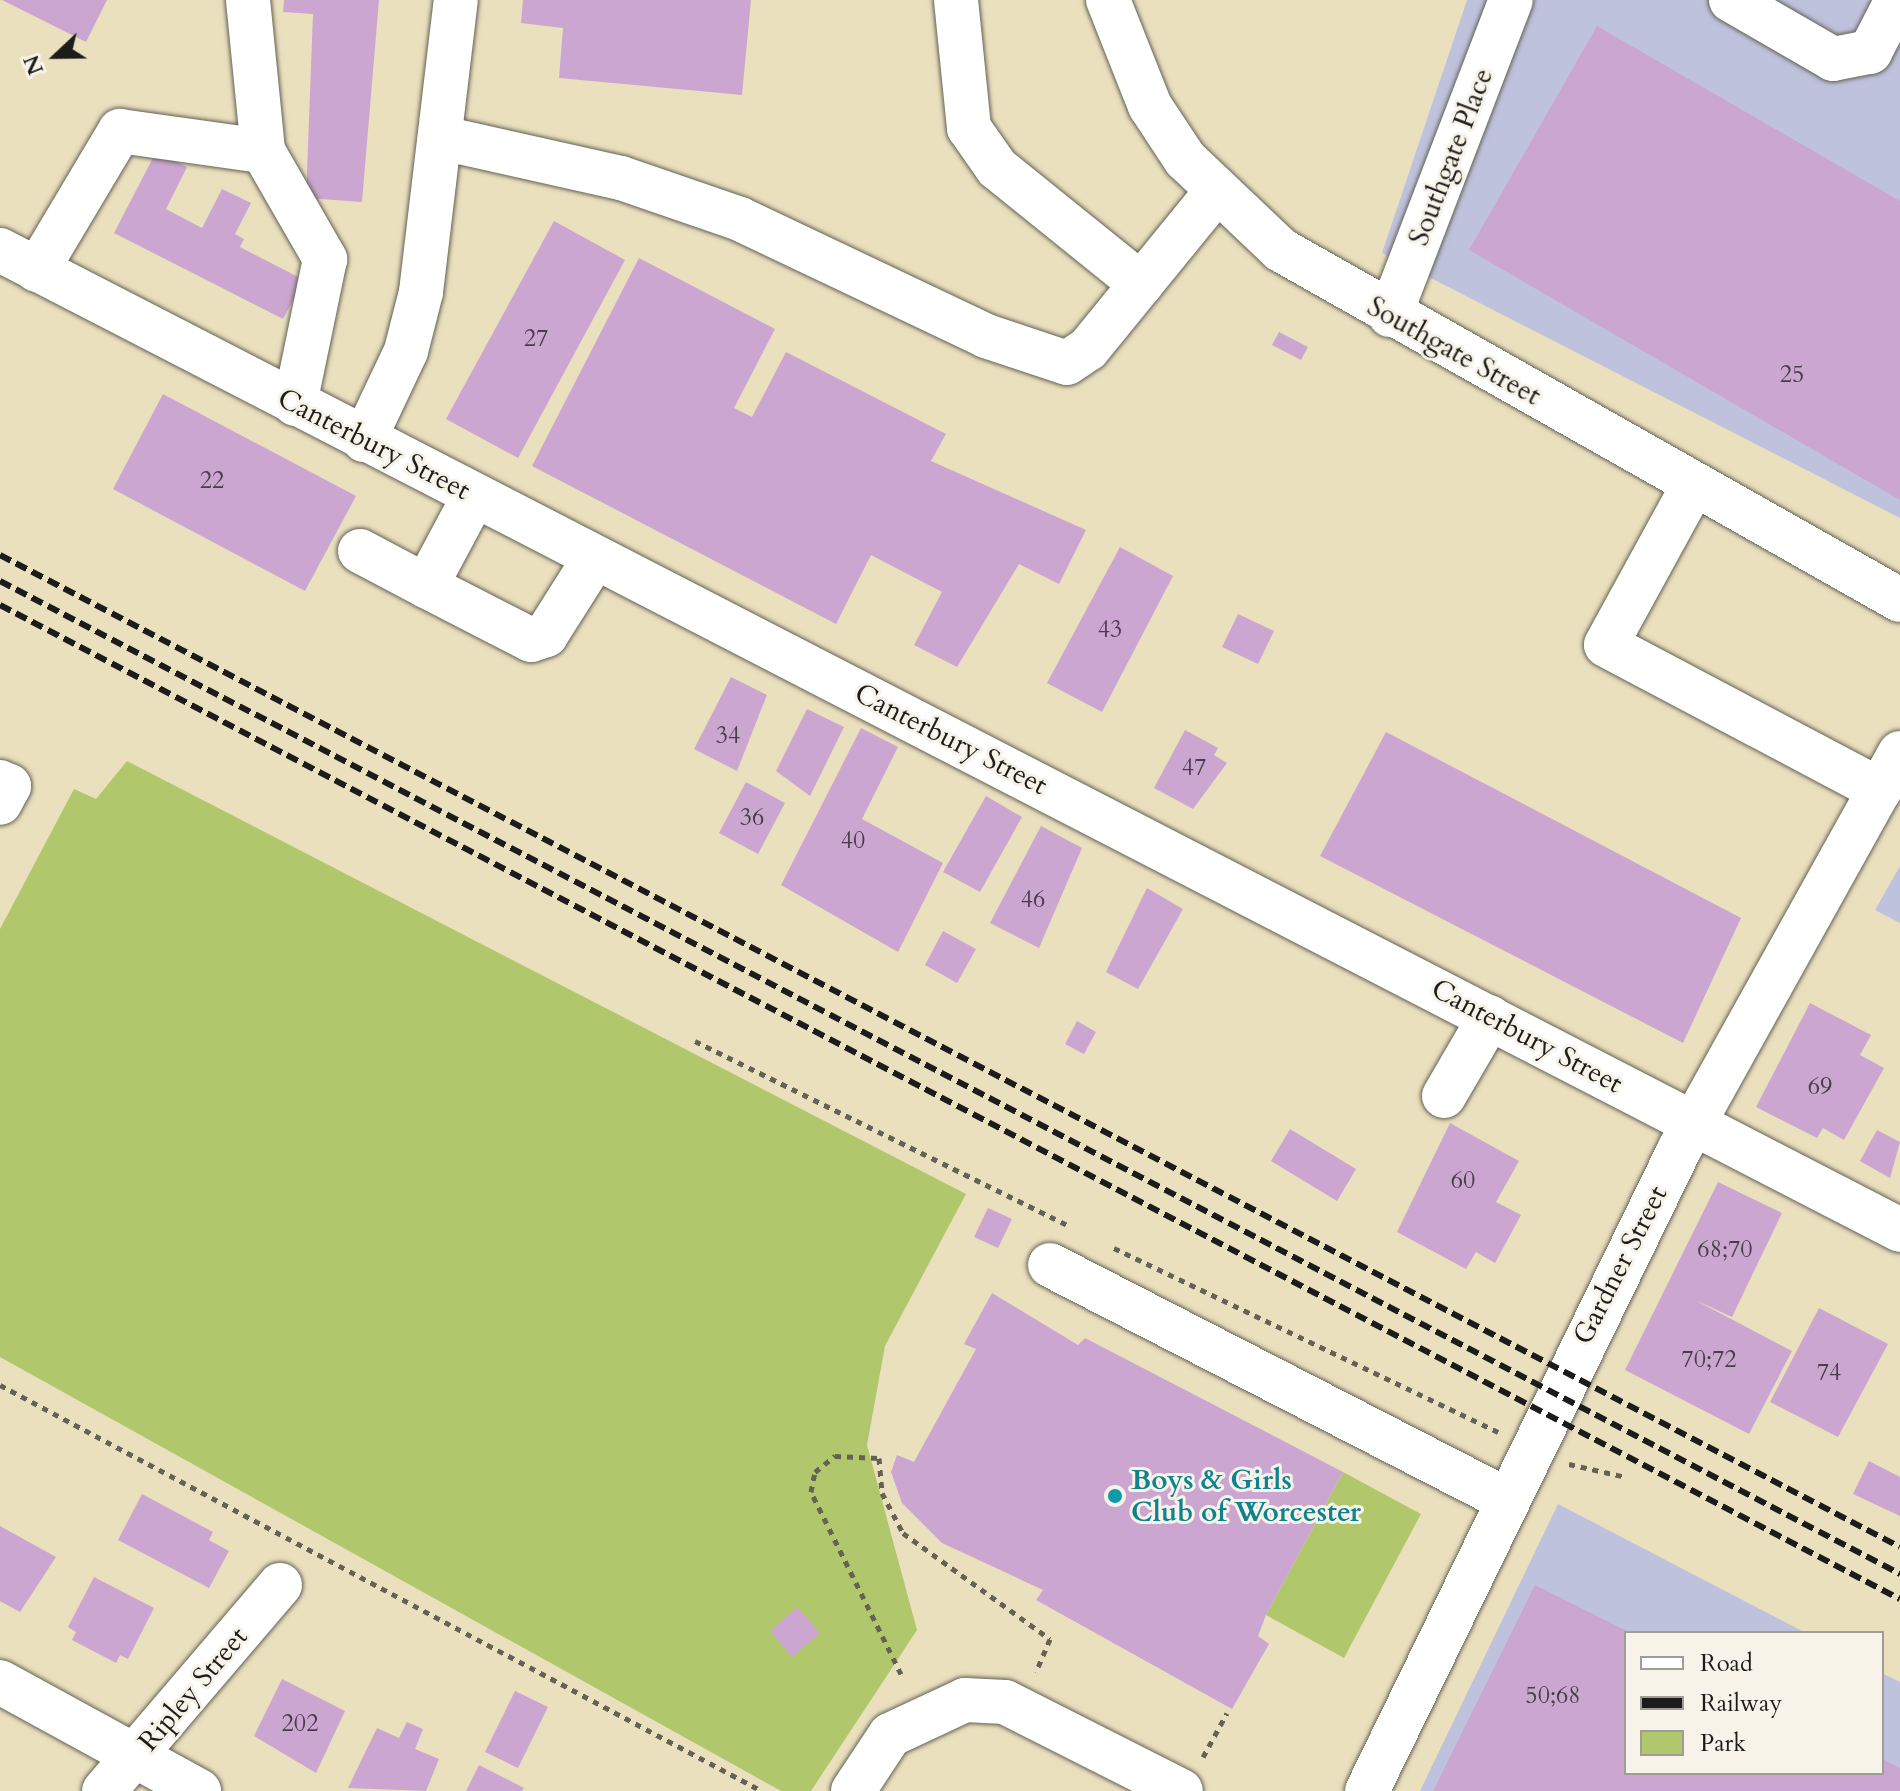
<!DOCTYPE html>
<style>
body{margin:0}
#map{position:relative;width:1900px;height:1791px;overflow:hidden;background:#eae0be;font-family:Cardo,serif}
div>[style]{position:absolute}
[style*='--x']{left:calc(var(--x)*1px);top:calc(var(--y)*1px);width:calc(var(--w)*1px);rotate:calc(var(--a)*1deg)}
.industrial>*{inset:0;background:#bfc2dd}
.green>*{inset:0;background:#b1c76c}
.building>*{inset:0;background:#cba6d1}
.path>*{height:5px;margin-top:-2.5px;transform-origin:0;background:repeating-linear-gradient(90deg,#646155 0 6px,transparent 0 12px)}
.roads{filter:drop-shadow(0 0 2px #646155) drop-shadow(0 0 2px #646155)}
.minor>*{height:44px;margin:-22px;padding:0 22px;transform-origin:22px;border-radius:22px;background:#fff}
.rail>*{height:6px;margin-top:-3px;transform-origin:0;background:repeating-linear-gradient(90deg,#1c1c1c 0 12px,transparent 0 18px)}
.dots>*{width:22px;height:22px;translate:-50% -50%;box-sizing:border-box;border:4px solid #f7f3e8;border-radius:50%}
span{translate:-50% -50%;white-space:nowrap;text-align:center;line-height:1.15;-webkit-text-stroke:6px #f7f3e8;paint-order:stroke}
.number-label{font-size:24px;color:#483e49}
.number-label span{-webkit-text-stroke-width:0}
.street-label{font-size:28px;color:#1c1c1c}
.culture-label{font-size:28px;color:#0d838f;font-weight:700}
.left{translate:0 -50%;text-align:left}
.legend{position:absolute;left:1624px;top:1631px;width:260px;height:144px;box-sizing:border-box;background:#f7f3e8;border:2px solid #9f9d96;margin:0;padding:10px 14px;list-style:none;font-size:24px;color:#1c1c1c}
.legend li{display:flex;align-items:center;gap:16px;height:40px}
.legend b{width:40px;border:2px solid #9f9d96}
.north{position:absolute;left:16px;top:16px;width:80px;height:80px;-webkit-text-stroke:6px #f7f3e8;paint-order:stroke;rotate:248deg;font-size:22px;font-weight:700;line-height:32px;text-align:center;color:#1c1c1c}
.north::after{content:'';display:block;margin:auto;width:28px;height:36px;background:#1c1c1c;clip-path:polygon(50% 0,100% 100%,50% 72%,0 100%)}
</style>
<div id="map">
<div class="industrial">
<i style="clip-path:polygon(1467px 0,1900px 0,1900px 518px,1382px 253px)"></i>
<i style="clip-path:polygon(1900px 866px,1900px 923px,1875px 910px)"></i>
<i style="clip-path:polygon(1558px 1504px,1806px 1633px,1626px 1633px,1626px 1773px,1882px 1773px,1882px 1673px,1900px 1682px,1900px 1791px,1420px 1791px)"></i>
</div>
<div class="green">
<i style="clip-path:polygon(127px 761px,966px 1194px,885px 1346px,867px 1445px,917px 1630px,811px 1791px,781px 1791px,0 1357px,0 929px,74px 789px,96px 799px)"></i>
<i style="clip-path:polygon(1343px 1472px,1421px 1514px,1344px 1658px,1266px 1615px)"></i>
</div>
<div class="building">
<i style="clip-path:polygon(2px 0,107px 0,86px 42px)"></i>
<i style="clip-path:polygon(284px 0,379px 0,362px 202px,306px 198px,313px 14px,283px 12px)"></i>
<i style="clip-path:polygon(523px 0,751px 0,742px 95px,559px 78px,563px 28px,521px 23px)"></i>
<i style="clip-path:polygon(1597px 26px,1900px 201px,1900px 500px,1469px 250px)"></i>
<i style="clip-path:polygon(156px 152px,187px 167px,166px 209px,202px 228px,222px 189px,251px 203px,235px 234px,244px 239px,240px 247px,304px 280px,283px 319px,114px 233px)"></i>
<i style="clip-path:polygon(554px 221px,625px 260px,518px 458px,446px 419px)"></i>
<i style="clip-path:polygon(639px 258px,775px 329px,734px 408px,752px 417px,786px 352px,946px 434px,931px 461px,1086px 530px,1059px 584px,1019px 564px,957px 667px,914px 645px,942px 592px,871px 555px,836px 624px,532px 466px)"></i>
<i style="clip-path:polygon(1279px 332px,1308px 347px,1301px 360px,1272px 345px)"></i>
<i style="clip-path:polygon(163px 394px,356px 496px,305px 591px,113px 489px)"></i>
<i style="clip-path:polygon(1120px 547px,1173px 576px,1102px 712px,1047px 683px)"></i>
<i style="clip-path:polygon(1238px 614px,1274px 631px,1258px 664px,1222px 647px)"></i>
<i style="clip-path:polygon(731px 677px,767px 695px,737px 771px,694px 749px)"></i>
<i style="clip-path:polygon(807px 709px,844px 727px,810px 796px,776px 771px)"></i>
<i style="clip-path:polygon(861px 728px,898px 747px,862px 819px,943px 863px,898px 952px,781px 885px)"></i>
<i style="clip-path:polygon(1185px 730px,1218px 748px,1214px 755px,1227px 763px,1193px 809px,1154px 788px)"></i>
<i style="clip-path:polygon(1386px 732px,1741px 918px,1683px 1043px,1320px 856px)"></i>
<i style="clip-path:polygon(746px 782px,785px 803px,758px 854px,719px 833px)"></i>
<i style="clip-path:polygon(986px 796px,1022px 817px,980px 892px,943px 872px)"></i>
<i style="clip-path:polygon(1041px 826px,1082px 848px,1039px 948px,990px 923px)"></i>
<i style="clip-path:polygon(1147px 888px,1183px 909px,1138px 989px,1106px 972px)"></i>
<i style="clip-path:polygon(943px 931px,976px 949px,957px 983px,925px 965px)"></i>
<i style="clip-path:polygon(1810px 1003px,1871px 1035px,1860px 1055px,1884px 1068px,1844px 1140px,1823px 1128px,1817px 1138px,1756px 1107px)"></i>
<i style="clip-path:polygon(1077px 1021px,1096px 1032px,1084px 1054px,1065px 1044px)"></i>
<i style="clip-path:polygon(1450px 1123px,1519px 1161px,1496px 1202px,1521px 1215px,1495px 1263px,1476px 1252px,1466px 1269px,1397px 1232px)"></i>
<i style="clip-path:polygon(1290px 1129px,1356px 1169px,1337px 1201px,1271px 1161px)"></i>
<i style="clip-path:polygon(1877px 1130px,1900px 1142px,1890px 1178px,1860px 1161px)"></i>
<i style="clip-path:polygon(1718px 1182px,1782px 1213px,1732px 1317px,1695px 1300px,1792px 1351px,1749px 1434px,1625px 1370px)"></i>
<i style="clip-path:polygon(988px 1208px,1012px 1219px,998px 1248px,974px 1237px)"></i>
<i style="clip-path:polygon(992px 1293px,1078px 1345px,1085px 1338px,1343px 1472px,1266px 1615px,1258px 1636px,1269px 1644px,1232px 1709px,1036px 1600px,1043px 1590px,942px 1543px,902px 1503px,891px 1472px,897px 1455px,914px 1462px,976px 1349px,964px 1344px)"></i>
<i style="clip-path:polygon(1819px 1308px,1888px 1344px,1838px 1437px,1770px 1402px)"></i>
<i style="clip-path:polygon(1869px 1461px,1900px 1477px,1900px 1516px,1853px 1494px)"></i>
<i style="clip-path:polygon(142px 1494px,213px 1532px,209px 1540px,229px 1551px,209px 1588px,118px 1540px)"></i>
<i style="clip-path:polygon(0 1526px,56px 1557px,20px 1612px,0 1601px)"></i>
<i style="clip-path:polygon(94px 1577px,154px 1608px,128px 1659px,120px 1655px,116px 1663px,72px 1640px,76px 1632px,68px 1627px)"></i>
<i style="clip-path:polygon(1535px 1585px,1631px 1633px,1626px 1773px,1882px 1773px,1882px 1759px,1900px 1768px,1900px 1791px,1433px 1791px)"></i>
<i style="clip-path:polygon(797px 1607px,820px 1633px,792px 1657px,770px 1631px)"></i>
<i style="clip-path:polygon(282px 1679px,345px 1711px,316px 1773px,254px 1736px)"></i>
<i style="clip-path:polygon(515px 1691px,548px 1707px,518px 1768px,485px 1752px)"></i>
<i style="clip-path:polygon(407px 1722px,423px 1729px,415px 1749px,439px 1759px,426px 1791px,348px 1788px,377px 1728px,399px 1738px)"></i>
<i style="clip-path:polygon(479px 1765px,524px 1788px,522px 1791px,466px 1791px)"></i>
</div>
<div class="path">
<i style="--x:695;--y:1041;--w:417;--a:26.3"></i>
<i style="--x:1114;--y:1248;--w:426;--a:25.6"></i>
<i style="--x:0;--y:1385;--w:863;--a:28.05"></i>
<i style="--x:1569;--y:1464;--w:58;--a:12.8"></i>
<i style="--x:901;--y:1674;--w:203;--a:-116.3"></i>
<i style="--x:811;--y:1492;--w:20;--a:-79"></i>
<i style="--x:815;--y:1472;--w:26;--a:-39"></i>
<i style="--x:835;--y:1456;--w:44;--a:2.6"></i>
<i style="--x:879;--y:1458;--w:35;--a:85"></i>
<i style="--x:882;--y:1493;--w:45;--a:62.3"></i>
<i style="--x:903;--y:1533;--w:181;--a:35.8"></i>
<i style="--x:1050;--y:1639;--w:36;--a:113"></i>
<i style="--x:1203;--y:1757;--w:50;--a:-61.4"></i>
</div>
<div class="roads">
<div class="minor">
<i style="--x:248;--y:0;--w:152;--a:84.3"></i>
<i style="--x:263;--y:151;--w:125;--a:60.1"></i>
<i style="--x:325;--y:259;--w:148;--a:101.7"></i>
<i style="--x:956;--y:0;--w:129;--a:84.2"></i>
<i style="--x:969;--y:128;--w:49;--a:55"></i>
<i style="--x:997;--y:168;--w:185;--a:38.9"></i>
<i style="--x:1108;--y:0;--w:114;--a:68.4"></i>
<i style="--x:1150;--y:106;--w:64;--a:56.6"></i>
<i style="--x:1185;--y:159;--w:132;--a:43.5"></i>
<i style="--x:1281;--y:250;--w:711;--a:29.49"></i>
<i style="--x:1731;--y:0;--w:118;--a:30"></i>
<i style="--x:1833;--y:59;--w:38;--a:-11"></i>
<i style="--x:1870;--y:52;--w:59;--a:-62.6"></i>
<i style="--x:442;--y:138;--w:183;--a:12.6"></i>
<i style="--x:621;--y:178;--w:126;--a:19"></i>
<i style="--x:740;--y:219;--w:272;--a:25.4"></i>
<i style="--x:986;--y:336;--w:85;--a:18.4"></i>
<i style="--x:1067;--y:363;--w:25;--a:-34"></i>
<i style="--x:1088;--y:349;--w:203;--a:-50.8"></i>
<i style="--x:0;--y:250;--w:2138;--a:27.28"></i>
<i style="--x:37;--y:270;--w:162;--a:-59.2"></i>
<i style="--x:120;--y:131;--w:144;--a:8"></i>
<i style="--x:1390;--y:315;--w:337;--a:-69"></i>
<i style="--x:364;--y:440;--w:98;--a:-64.7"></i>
<i style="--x:406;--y:351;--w:61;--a:-75.7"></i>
<i style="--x:421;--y:292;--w:294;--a:-83.2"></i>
<i style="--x:1694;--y:484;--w:183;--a:118.7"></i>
<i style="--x:1606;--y:645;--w:310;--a:27.9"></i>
<i style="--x:360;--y:551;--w:75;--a:27.9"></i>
<i style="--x:426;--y:586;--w:102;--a:-61.9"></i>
<i style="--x:426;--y:586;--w:118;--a:27.2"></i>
<i style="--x:531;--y:640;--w:16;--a:-18"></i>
<i style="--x:546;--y:635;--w:90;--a:-57.7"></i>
<i style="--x:0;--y:782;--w:10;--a:24"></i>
<i style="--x:9;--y:786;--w:19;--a:118"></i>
<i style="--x:1444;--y:1096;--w:91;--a:-59.8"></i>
<i style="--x:1050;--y:1265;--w:514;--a:27.21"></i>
<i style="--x:0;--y:1682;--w:227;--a:28.7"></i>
<i style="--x:104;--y:1791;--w:271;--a:-49.5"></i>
<i style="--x:853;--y:1791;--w:67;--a:-56.5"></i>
<i style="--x:890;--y:1735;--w:83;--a:-25"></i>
<i style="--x:965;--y:1700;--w:40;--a:2.9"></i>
<i style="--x:1005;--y:1702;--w:197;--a:26.8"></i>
<i style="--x:1367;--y:1791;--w:715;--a:-64.04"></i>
<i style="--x:1680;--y:1148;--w:452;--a:-60.9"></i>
</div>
</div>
<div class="rail">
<i style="--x:0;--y:555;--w:2143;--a:27.57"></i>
<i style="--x:0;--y:581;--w:2144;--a:27.59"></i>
<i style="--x:0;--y:605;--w:2144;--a:27.62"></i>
</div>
<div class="dots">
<i style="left:1115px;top:1496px;background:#0f9aa8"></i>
</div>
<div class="number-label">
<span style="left:536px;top:339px">27</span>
<span style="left:1792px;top:375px">25</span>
<span style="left:212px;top:481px">22</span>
<span style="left:1110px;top:630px">43</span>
<span style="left:728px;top:736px">34</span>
<span style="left:1194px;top:768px">47</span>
<span style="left:752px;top:818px">36</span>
<span style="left:853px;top:841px">40</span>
<span style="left:1033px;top:900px">46</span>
<span style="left:1820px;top:1087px">69</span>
<span style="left:1463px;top:1181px">60</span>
<span style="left:1725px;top:1250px">68;70</span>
<span style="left:1709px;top:1360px">70;72</span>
<span style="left:1829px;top:1373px">74</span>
<span style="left:1553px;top:1696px">50;68</span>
<span style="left:300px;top:1724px">202</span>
</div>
<div class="street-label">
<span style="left:1451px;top:157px;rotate:-69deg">Southgate Place</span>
<span style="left:1454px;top:351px;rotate:29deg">Southgate Street</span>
<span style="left:374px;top:444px;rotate:27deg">Canterbury Street</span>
<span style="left:951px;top:739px;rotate:27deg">Canterbury Street</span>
<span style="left:1527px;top:1036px;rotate:28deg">Canterbury Street</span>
<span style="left:1620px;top:1265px;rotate:-63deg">Gardner Street</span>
<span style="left:193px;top:1689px;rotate:-50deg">Ripley Street</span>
</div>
<div class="culture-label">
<span class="left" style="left:1131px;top:1496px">Boys &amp; Girls<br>Club of Worcester</span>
</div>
<ul class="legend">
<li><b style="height:10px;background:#fff"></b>Road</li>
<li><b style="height:10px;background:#1c1c1c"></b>Railway</li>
<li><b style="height:22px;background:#b1c76c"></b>Park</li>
</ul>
<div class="north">N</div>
</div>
